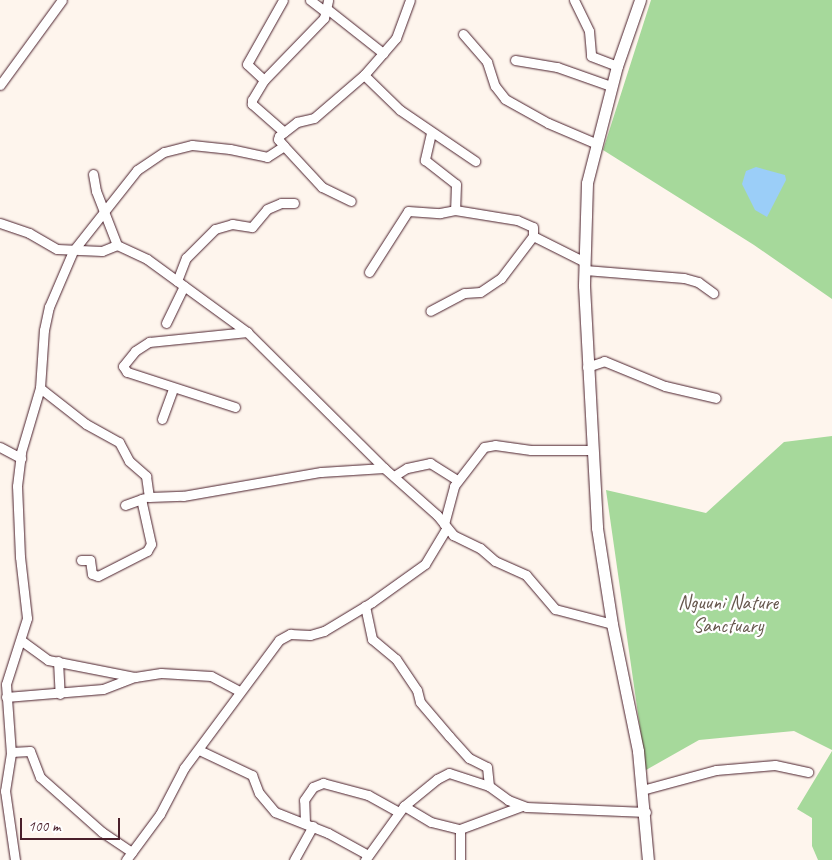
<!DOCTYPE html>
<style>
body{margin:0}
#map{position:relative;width:832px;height:860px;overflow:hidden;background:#fef5ed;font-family:Caveat,sans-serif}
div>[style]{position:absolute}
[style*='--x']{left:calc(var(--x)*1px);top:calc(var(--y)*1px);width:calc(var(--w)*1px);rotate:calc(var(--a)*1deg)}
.green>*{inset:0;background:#a6d99b}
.water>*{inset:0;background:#9bcef8}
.roads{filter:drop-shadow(0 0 1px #4a1f2b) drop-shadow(0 0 1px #4a1f2b)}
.minor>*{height:9px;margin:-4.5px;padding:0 4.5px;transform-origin:4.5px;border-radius:4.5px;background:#fff}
.major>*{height:11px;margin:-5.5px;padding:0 5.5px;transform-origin:5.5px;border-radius:5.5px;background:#fff}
span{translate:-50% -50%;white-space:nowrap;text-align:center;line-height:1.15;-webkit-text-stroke:4.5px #fff;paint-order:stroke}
.park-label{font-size:20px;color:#66574d}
.scale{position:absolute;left:20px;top:818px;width:100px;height:22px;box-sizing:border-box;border:2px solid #4a1f2b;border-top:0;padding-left:6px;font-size:15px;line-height:18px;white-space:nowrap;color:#4a1f2b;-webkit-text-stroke:4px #fff;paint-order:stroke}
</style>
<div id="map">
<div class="green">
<i style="clip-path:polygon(651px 0,832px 0,832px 299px,754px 245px,603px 150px)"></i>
<i style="clip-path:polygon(832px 436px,832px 750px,794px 731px,699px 740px,646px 770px,606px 490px,706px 513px,784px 442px)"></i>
<i style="clip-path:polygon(832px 751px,832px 860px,818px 860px,812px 846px,812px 818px,797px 809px)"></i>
</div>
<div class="water">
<i style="clip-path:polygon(756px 167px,785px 175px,786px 180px,767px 217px,755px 210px,742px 184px,746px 171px)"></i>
</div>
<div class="roads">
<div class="minor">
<i style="--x:310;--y:0;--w:20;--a:37"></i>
<i style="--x:574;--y:0;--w:34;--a:64"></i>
<i style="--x:589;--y:31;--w:25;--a:85"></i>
<i style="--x:591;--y:56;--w:28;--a:21"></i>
<i style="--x:326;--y:8;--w:73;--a:38.3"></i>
<i style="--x:463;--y:34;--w:37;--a:49"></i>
<i style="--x:487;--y:62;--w:25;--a:72"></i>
<i style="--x:495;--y:86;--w:16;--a:52"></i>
<i style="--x:505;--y:99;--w:49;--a:29.2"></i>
<i style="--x:548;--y:123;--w:51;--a:23.1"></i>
<i style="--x:515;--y:60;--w:43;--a:9.5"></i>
<i style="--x:557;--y:67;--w:57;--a:19.4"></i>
<i style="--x:364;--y:75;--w:50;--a:44.2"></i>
<i style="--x:400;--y:110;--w:91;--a:34.2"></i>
<i style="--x:264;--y:80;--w:23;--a:-137"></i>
<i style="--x:247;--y:64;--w:73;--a:-60.6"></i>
<i style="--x:0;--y:85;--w:105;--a:-53.9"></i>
<i style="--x:284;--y:132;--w:43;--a:-138.8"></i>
<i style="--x:252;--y:104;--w:4;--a:-90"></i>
<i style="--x:252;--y:100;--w:23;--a:-59"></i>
<i style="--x:264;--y:80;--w:86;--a:-45.9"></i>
<i style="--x:324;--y:18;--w:18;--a:-77"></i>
<i style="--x:431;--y:133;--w:28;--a:103"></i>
<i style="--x:425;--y:160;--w:39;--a:38"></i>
<i style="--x:456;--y:184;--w:26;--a:92"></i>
<i style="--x:284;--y:146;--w:56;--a:47.2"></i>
<i style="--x:322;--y:187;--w:32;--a:26"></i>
<i style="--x:93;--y:174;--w:17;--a:80"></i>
<i style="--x:96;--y:191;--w:58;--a:68.7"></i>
<i style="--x:0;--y:223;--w:31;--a:19"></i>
<i style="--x:29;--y:233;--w:32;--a:30"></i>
<i style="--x:57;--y:249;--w:45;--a:2.5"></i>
<i style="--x:102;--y:251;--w:16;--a:-22"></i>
<i style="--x:117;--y:245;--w:33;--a:25"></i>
<i style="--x:147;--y:259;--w:124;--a:36.1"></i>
<i style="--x:247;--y:332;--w:193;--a:44.8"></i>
<i style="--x:533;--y:236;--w:58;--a:26.6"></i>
<i style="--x:585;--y:270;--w:99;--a:4.6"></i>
<i style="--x:684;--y:278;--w:15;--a:16"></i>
<i style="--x:698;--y:282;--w:19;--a:36"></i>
<i style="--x:369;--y:272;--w:72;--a:-57.4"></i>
<i style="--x:408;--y:211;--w:32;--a:4"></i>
<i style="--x:440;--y:213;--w:15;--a:-11"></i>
<i style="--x:455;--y:210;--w:63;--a:9.2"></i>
<i style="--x:517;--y:220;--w:17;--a:24"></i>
<i style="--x:533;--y:227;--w:9;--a:90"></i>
<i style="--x:533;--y:236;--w:53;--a:127.3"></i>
<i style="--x:501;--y:278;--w:25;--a:146"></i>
<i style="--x:480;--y:292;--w:16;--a:176"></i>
<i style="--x:464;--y:293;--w:38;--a:152"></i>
<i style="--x:177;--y:281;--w:25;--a:-69"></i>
<i style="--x:186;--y:258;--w:41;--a:-45"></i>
<i style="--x:215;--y:229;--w:18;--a:-16"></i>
<i style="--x:232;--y:224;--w:20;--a:9"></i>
<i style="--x:252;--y:227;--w:23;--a:-50"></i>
<i style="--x:267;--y:209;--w:15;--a:-23"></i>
<i style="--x:281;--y:203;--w:13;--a:0"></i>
<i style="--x:166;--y:323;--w:41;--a:-64.1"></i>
<i style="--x:587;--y:367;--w:18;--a:-19"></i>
<i style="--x:604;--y:361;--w:66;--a:22.3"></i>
<i style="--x:665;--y:386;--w:52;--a:13.2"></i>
<i style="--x:40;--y:388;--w:58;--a:38"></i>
<i style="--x:86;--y:424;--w:38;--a:29"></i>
<i style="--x:119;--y:442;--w:21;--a:62"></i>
<i style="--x:129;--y:461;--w:23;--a:41"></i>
<i style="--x:146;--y:476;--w:21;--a:82"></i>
<i style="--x:149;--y:497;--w:34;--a:-2"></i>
<i style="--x:183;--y:496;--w:140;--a:-9.9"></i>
<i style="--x:321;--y:472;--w:63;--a:-3.6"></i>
<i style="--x:384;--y:468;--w:71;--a:41.6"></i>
<i style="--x:437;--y:515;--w:26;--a:51"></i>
<i style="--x:453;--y:535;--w:30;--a:26"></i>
<i style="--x:480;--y:548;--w:20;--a:41"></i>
<i style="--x:495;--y:561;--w:34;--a:24"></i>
<i style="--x:526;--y:575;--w:45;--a:49.5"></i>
<i style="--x:555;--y:609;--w:59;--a:14.7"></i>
<i style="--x:235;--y:407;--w:114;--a:-162"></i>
<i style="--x:127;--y:372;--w:7;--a:-124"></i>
<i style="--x:123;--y:366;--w:19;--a:-51"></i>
<i style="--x:135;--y:351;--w:17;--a:-33"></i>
<i style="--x:149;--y:342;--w:99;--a:-5.8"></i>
<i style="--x:162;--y:419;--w:33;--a:-70"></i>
<i style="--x:0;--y:447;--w:24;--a:28"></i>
<i style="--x:394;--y:476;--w:15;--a:-32"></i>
<i style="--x:407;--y:468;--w:24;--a:-12"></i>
<i style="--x:430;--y:463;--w:32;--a:32"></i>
<i style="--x:125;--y:505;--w:20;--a:-20"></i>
<i style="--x:444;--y:524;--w:39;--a:-75"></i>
<i style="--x:454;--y:486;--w:49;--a:-52.4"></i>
<i style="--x:484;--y:447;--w:11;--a:-10"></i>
<i style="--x:495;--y:445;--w:36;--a:8"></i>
<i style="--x:531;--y:450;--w:60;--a:0"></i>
<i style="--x:81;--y:560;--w:9;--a:0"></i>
<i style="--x:90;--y:560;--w:14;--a:82"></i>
<i style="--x:92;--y:574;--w:6;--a:18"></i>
<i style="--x:98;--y:576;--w:55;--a:-27"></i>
<i style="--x:147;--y:551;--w:8;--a:-60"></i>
<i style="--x:151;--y:544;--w:46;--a:-102.5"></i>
<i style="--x:365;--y:606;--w:34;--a:78"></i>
<i style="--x:372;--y:639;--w:31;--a:40"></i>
<i style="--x:396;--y:659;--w:37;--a:56"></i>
<i style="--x:417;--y:690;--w:12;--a:76"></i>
<i style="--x:420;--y:702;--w:45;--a:49.5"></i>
<i style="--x:449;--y:736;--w:30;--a:48"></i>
<i style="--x:469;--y:758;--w:20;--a:27"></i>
<i style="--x:487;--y:767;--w:19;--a:84"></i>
<i style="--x:22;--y:641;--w:32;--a:36"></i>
<i style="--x:48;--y:660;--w:89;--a:11.1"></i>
<i style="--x:58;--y:661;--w:33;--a:87"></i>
<i style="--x:6;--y:697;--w:97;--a:-4.7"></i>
<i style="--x:103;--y:689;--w:34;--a:-21"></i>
<i style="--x:135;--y:677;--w:26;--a:-9"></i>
<i style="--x:161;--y:673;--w:50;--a:3.4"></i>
<i style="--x:211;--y:676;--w:32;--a:28"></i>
<i style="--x:199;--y:750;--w:59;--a:25.3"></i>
<i style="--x:252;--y:775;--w:19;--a:69"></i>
<i style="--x:259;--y:793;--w:25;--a:50"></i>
<i style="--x:275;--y:812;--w:57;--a:21.6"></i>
<i style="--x:328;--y:833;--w:46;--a:28.8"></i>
<i style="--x:11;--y:752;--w:19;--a:-3"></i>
<i style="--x:30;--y:751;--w:28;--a:69"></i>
<i style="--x:40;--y:777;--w:83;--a:41.6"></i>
<i style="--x:102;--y:832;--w:36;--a:34"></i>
<i style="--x:642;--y:790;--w:77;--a:-15.1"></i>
<i style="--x:716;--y:770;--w:59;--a:-4.8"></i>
<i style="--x:775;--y:765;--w:34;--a:12"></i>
<i style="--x:404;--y:806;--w:31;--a:31"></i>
<i style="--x:431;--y:822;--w:30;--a:14"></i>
<i style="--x:460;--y:829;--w:66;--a:-20.4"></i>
<i style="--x:305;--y:823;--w:23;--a:-92"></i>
<i style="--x:304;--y:800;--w:16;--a:-55"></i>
<i style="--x:313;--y:787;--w:11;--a:-22"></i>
<i style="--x:323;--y:783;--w:47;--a:14.9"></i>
<i style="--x:368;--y:795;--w:35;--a:29"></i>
<i style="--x:15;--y:860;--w:70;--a:-98.2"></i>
<i style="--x:5;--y:791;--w:37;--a:-81"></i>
<i style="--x:11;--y:754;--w:70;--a:-94.1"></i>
<i style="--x:6;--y:684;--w:69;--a:-72.3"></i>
<i style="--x:27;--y:618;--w:61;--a:-96.5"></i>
<i style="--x:20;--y:557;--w:71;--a:-92.4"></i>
<i style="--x:17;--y:486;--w:34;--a:-83"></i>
<i style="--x:21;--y:452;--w:67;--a:-73.5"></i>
<i style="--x:40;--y:388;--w:58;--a:-86.1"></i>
<i style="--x:44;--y:330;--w:24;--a:-78"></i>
<i style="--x:49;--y:307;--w:61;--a:-66.8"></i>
<i style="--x:73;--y:251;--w:103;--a:-51.7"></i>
<i style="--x:137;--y:170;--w:32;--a:-34"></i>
<i style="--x:164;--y:152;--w:29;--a:-14"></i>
<i style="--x:192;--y:145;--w:38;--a:6"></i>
<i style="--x:230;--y:149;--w:38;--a:12"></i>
<i style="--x:267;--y:157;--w:20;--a:-33"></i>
<i style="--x:284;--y:146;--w:9;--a:-131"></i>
<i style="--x:278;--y:139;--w:3;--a:-72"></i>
<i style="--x:279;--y:136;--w:23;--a:-38"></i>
<i style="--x:297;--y:122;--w:17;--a:-13"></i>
<i style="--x:314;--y:118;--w:66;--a:-40.7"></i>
<i style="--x:364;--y:75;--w:29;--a:-49"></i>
<i style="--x:383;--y:53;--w:20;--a:-49"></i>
<i style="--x:396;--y:38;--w:40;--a:-69.8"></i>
<i style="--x:126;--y:860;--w:57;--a:-53.5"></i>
<i style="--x:160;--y:814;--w:52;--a:-62.4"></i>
<i style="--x:184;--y:768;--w:159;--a:-53.4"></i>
<i style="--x:279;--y:640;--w:13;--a:-29"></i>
<i style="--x:290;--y:634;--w:20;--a:3"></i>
<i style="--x:310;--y:635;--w:15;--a:-16"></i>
<i style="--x:324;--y:631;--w:56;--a:-31.1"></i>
<i style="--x:372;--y:602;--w:65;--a:-35.6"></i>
<i style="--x:425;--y:564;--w:41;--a:-59"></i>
<i style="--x:294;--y:860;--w:39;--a:-61"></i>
<i style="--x:365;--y:860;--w:67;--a:-54.2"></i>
<i style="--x:404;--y:806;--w:43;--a:-39.3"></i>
<i style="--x:437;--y:779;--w:13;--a:-27"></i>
<i style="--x:449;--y:773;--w:42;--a:18"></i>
<i style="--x:489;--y:786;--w:24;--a:36"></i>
<i style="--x:508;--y:800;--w:19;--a:21"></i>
<i style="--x:526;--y:807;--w:120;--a:2.4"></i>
<i style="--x:460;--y:860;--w:31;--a:-90"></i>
</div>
<div class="major">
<i style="--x:640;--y:0;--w:70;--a:109.2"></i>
<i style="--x:617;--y:66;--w:121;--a:104.4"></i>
<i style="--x:587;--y:183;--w:103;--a:91.7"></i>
<i style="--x:584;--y:286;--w:242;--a:86.9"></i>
<i style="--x:597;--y:528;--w:97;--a:81.1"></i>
<i style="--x:612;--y:624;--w:130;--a:78.4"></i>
<i style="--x:638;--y:751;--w:109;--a:84.8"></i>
</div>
</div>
<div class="park-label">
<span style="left:728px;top:614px">Nguuni Nature<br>Sanctuary</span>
</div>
<div class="scale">100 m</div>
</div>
